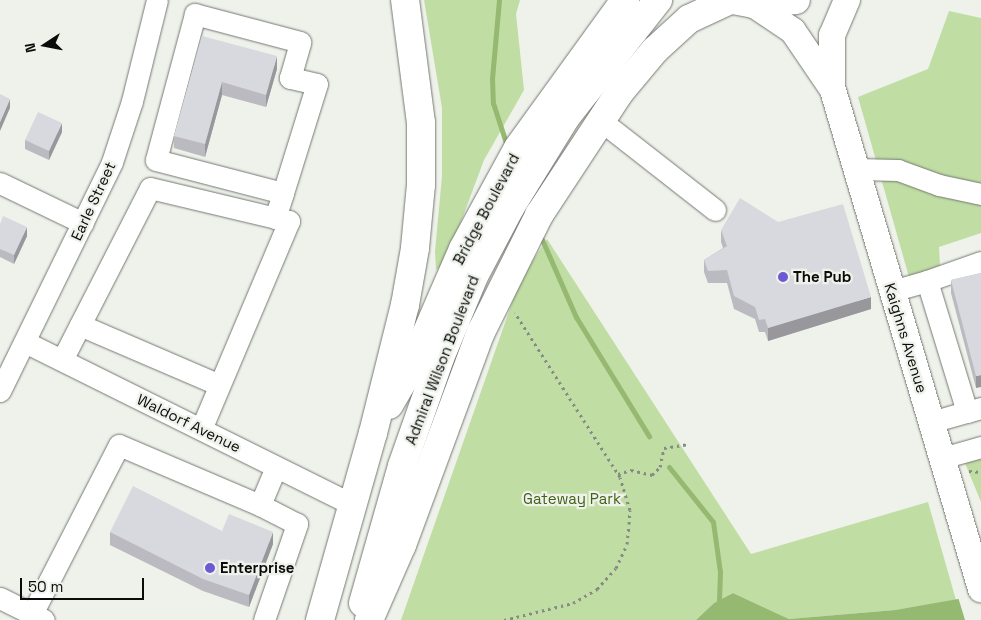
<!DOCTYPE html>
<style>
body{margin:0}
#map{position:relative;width:981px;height:620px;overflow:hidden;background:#eef2eb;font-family:"Space Grotesk",sans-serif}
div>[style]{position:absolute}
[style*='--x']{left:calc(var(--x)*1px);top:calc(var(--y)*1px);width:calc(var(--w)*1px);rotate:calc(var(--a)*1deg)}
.green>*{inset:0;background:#c0dda3}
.water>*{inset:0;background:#96b972}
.pier>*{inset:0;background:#eef2eb}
.stream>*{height:5px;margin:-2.5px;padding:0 2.5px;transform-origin:2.5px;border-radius:2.5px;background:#96b972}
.path>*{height:3px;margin-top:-1.5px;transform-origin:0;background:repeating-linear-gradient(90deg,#878a85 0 2.5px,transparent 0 6.5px)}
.roads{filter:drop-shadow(0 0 1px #747871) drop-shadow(0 0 1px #747871)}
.minor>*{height:21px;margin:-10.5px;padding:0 10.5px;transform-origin:10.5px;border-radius:10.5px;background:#fff}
.major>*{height:26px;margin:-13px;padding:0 13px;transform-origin:13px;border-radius:13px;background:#fff}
.highway>*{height:28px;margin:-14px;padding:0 14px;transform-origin:14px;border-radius:14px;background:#fff}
.wall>*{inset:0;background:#babac0}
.shaded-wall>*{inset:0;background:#97979c}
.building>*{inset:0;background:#d8d8df}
.dots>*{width:14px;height:14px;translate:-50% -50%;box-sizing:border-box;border:2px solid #eef2eb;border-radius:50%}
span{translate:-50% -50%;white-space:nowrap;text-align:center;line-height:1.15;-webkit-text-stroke:4.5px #eef2eb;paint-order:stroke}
.street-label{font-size:15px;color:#0b0c0a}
.poi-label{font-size:15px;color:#0b0c0a;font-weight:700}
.left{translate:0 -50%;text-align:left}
.park-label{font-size:15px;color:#426217}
.north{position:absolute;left:20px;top:20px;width:50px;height:50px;-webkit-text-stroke:4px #eef2eb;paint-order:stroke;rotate:259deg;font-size:14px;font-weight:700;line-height:20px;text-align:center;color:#0b0c0a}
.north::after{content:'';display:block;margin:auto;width:18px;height:22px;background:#0b0c0a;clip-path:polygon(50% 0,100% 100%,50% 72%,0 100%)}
.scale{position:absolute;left:20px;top:578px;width:124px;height:22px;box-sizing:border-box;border:2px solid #0b0c0a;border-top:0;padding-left:6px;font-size:15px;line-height:18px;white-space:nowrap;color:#0b0c0a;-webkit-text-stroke:4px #eef2eb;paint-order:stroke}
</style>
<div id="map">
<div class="green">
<i style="clip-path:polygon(424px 0,520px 0,516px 14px,524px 90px,484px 160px,446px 262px,436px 270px,435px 251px,442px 176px,442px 108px)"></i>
<i style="clip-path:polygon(949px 11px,981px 18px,981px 233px,939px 247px,940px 266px,909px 277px,858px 97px,928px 69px)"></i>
<i style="clip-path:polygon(547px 239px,751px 554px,928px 502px,956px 600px,895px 610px,789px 619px,733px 593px,714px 603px,696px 620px,401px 620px,520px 280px)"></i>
<i style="clip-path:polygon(981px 459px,981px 502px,965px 463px)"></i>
</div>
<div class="water">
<i style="clip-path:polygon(733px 593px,789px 619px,895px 610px,981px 595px,981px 620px,696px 620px,714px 603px)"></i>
</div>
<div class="pier">
<i style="clip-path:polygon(981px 592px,981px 620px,965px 620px,958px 597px)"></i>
</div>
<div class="stream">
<i style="--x:499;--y:0;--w:78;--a:95.1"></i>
<i style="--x:492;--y:78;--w:25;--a:88"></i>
<i style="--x:493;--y:103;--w:48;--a:71.9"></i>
<i style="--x:540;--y:235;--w:90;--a:66.3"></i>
<i style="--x:576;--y:317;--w:140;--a:58.5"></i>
<i style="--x:669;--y:467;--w:70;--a:51.3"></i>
<i style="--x:713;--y:522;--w:50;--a:82"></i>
<i style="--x:720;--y:572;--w:33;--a:92"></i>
</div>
<div class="path">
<i style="--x:969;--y:471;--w:12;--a:5"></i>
<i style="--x:618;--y:474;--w:14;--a:-17"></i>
<i style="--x:631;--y:470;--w:22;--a:13"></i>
<i style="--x:652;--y:475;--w:11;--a:-45"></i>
<i style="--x:660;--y:467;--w:19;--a:-78"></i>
<i style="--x:664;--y:448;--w:25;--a:-9"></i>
<i style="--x:504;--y:620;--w:71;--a:-13.8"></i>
<i style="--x:573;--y:603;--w:28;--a:-30"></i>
<i style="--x:597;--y:589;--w:28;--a:-48"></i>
<i style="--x:616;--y:568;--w:26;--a:-65"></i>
<i style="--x:627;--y:544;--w:20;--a:-84"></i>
<i style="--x:629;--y:524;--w:14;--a:-86"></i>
<i style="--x:630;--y:510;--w:34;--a:-107"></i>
<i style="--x:620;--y:477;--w:195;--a:-122.6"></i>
</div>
<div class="roads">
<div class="minor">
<i style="--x:600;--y:120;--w:146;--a:38"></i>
<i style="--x:856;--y:169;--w:42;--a:1.4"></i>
<i style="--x:898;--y:170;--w:44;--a:20.1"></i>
<i style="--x:939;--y:185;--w:43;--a:12.1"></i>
<i style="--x:0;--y:183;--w:92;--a:25.7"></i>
<i style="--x:275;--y:218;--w:26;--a:-72"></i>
<i style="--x:283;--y:193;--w:114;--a:-72.7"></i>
<i style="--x:317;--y:84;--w:28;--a:-167"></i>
<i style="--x:290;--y:78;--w:37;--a:-74"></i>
<i style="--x:300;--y:42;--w:109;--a:-165.1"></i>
<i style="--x:195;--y:14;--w:151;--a:105"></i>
<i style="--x:156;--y:160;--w:131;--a:14.6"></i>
<i style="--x:981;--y:262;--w:57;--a:160.6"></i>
<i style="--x:927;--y:281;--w:137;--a:73"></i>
<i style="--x:967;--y:412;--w:15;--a:-16"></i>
<i style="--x:892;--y:291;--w:36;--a:-16"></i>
<i style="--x:80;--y:325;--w:151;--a:23.3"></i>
<i style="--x:25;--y:342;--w:366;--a:26.4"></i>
<i style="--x:62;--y:360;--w:193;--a:-62.9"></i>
<i style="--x:150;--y:188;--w:143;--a:13.4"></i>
<i style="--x:289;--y:221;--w:226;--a:112.9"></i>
<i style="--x:0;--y:391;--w:255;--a:-63.9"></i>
<i style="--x:112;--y:162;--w:64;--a:-71.8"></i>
<i style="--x:132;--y:101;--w:104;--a:-76.1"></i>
<i style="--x:931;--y:422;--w:37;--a:-16"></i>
<i style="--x:942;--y:458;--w:41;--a:-15.8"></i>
<i style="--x:0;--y:598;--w:49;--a:26.6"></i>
<i style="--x:32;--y:614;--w:190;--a:-62.8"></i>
<i style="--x:119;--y:445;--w:153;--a:23.1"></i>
<i style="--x:264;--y:620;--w:102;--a:-71"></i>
<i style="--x:297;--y:524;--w:42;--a:-152.8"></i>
<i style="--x:260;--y:505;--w:41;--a:-67.2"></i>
</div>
<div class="major">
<i style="--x:847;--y:0;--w:38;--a:113"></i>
<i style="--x:832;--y:35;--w:52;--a:90"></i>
<i style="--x:832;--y:87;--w:524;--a:73.47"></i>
<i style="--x:753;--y:4;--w:48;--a:34"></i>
<i style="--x:793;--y:31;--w:68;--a:55.8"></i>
</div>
<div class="highway">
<i style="--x:733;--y:0;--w:20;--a:11"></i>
<i style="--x:753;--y:4;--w:43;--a:-5.3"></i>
<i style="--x:389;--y:405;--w:48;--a:-59.7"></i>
<i style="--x:413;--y:364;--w:125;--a:-66.5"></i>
<i style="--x:463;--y:249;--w:115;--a:-61.4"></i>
<i style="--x:518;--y:148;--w:183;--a:-54.1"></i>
<i style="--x:363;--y:603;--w:142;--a:-74.1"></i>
<i style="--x:402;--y:466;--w:114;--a:-70.6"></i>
<i style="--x:440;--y:358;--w:89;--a:-67.5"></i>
<i style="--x:474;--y:276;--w:77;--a:-62.1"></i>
<i style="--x:510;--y:208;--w:107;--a:-58.4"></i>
<i style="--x:566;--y:117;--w:149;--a:-51.8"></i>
<i style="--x:320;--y:620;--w:194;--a:-74.2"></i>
<i style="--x:373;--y:433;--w:132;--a:-76"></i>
<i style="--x:405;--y:305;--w:58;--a:-80"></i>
<i style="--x:415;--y:248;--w:63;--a:-84.6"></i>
<i style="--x:421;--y:185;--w:62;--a:-90"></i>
<i style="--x:421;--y:123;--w:124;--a:-97.4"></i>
<i style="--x:369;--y:620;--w:82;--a:-66.3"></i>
<i style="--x:402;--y:545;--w:227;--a:-69.7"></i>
<i style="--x:481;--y:332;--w:131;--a:-63.6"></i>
<i style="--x:539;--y:215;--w:146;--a:-56.7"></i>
<i style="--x:619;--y:93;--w:56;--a:-50.1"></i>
<i style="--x:655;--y:50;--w:46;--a:-42.4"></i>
<i style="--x:689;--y:19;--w:45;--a:-24.9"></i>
</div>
</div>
<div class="wall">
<i style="clip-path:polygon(202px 36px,277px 69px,266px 107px,222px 95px,205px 157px,174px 148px,174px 136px)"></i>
<i style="clip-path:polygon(62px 132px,49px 160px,25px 149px,25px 140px)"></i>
<i style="clip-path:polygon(0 224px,27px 236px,14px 264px,0 257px)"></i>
<i style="clip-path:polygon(721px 230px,871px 309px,768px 341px,765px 332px,759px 332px,755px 319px,734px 309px,727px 283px,708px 283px,704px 272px,704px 260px,723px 248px,721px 242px)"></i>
<i style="clip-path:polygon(981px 273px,976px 388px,951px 293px,951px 280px)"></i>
<i style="clip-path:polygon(222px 531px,273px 544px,249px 607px,203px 591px,110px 545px,110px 532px)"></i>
</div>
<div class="shaded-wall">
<i style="clip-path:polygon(277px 56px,277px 69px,266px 107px,266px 95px)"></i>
<i style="clip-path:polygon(222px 82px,222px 95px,205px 157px,205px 144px)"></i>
<i style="clip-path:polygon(10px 99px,10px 108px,0 131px,0 122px)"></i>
<i style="clip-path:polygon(62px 123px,62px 132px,49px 160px,49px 151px)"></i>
<i style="clip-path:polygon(27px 227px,27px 236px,14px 264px,14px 255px)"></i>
<i style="clip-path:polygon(871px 297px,871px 309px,768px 341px,768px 328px)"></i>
<i style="clip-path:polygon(981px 375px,981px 387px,976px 388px,976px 376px)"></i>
<i style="clip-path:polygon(273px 532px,273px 544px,249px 607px,249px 595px)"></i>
</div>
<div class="building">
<i style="clip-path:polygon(202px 36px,277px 56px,266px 95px,222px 82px,205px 144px,174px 136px)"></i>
<i style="clip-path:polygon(0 94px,10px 99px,0 122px)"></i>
<i style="clip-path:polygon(38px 112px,62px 123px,49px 151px,25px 140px)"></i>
<i style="clip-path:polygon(740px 198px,778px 222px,843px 204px,871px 297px,768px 328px,765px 319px,759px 320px,755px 307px,734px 296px,727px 270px,708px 271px,704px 260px,727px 246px,721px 230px)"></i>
<i style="clip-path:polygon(3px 216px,27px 227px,14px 255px,0 249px,0 224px)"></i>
<i style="clip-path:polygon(981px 273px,981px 375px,976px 376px,951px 280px)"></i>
<i style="clip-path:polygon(133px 486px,222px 531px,229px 514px,273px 532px,249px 595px,203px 579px,110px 532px)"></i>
</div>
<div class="dots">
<i style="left:783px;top:277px;background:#6f59d3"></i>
<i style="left:210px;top:568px;background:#6f59d3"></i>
</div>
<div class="street-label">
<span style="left:93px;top:201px;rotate:-65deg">Earle Street</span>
<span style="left:486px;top:209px;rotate:-62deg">Bridge Boulevard</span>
<span style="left:906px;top:338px;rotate:73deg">Kaighns Avenue</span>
<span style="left:442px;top:360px;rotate:-69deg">Admiral Wilson Boulevard</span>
<span style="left:189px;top:423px;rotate:26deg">Waldorf Avenue</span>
</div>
<div class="poi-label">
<span class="left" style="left:793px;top:277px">The Pub</span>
<span class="left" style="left:220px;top:568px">Enterprise</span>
</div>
<div class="park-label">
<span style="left:572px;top:499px">Gateway Park</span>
</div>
<div class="north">N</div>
<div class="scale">50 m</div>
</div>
